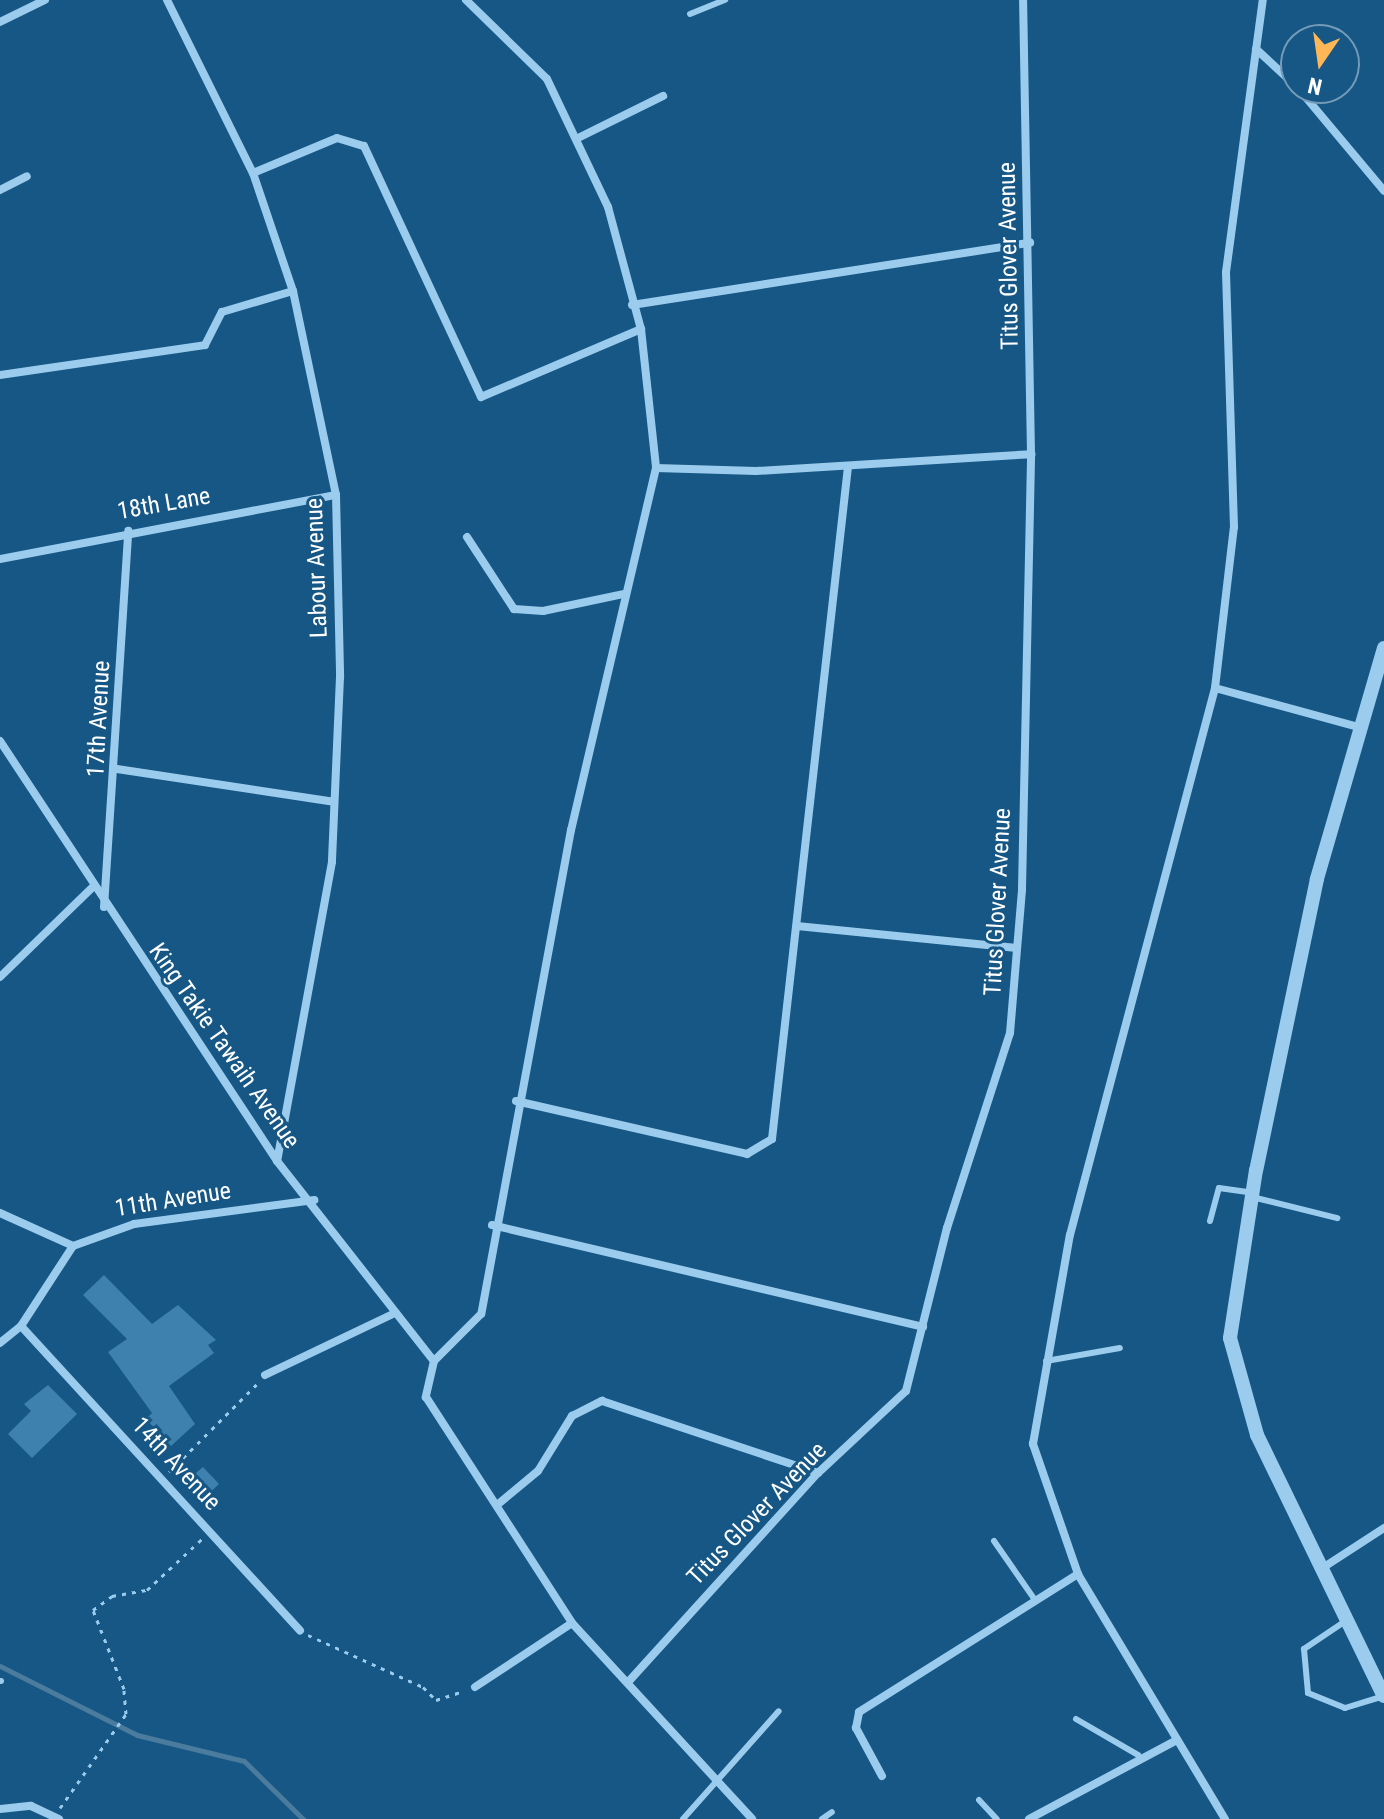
<!DOCTYPE html>
<style>
body{margin:0}
#map{position:relative;width:1384px;height:1819px;overflow:hidden;background:#165785;font-family:"Roboto Condensed",sans-serif}
div>[style]{position:absolute}
[style*='--x']{left:calc(var(--x)*1px);top:calc(var(--y)*1px);width:calc(var(--w)*1px);rotate:calc(var(--a)*1deg)}
.stream>*{height:5px;margin:-2.5px;padding:0 2.5px;transform-origin:2.5px;border-radius:2.5px;background:#4b7b9d}
.building>*{inset:0;background:#3e81af}
.path>*{height:3px;margin-top:-1.5px;transform-origin:0;background:repeating-linear-gradient(90deg,#9bcced 0 4px,transparent 0 10px)}
.service>*{height:6px;margin:-3px;padding:0 3px;transform-origin:3px;border-radius:3px;background:#9bcced}
.minor>*{height:8px;margin:-4px;padding:0 4px;transform-origin:4px;border-radius:4px;background:#9bcced}
.tertiary>*{height:14px;margin:-7px;padding:0 7px;transform-origin:7px;border-radius:7px;background:#9bcced}
span{translate:-50% -50%;white-space:nowrap;text-align:center;line-height:1.15;-webkit-text-stroke:6px #165785;paint-order:stroke}
.street-label{font-size:24px;color:#fff}
.north{position:absolute;left:1280px;top:24px;width:80px;height:80px;box-sizing:border-box;background:#165785;border:2px solid #739ab6;border-radius:50%;rotate:193deg;font-size:22px;font-weight:700;line-height:32px;text-align:center;color:#fff}
.north::after{content:'';display:block;margin:auto;width:28px;height:36px;background:#ffb657;clip-path:polygon(50% 0,100% 100%,50% 72%,0 100%)}
</style>
<div id="map">
<div class="stream">
<i style="--x:0;--y:1666;--w:153;--a:26.7"></i>
<i style="--x:137;--y:1735;--w:110;--a:13.7"></i>
<i style="--x:244;--y:1761;--w:83;--a:44.5"></i>
</div>
<div class="building">
<i style="clip-path:polygon(104px 1275px,152px 1324px,178px 1305px,216px 1340px,208px 1345px,214px 1353px,169px 1386px,195px 1424px,171px 1446px,146px 1419px,152px 1413px,108px 1352px,127px 1339px,83px 1295px)"></i>
<i style="clip-path:polygon(48px 1385px,77px 1414px,32px 1458px,8px 1434px,31px 1411px,24px 1404px)"></i>
<i style="clip-path:polygon(203px 1467px,219px 1484px,203px 1499px,187px 1481px)"></i>
</div>
<div class="path">
<i style="--x:169;--y:1472;--w:124;--a:-45"></i>
<i style="--x:308;--y:1635;--w:126;--a:24.3"></i>
<i style="--x:423;--y:1687;--w:18;--a:45"></i>
<i style="--x:436;--y:1700;--w:29;--a:-18"></i>
<i style="--x:60;--y:1808;--w:115;--a:-54.9"></i>
<i style="--x:126;--y:1714;--w:25;--a:-95"></i>
<i style="--x:124;--y:1689;--w:85;--a:-111.4"></i>
<i style="--x:93;--y:1610;--w:24;--a:-36"></i>
<i style="--x:112;--y:1596;--w:36;--a:-10"></i>
<i style="--x:147;--y:1590;--w:76;--a:-42.9"></i>
</div>
<div class="service">
<i style="--x:690;--y:14;--w:38;--a:-22"></i>
<i style="--x:1252;--y:1197;--w:88;--a:13.9"></i>
<i style="--x:1210;--y:1221;--w:34;--a:-75"></i>
<i style="--x:1219;--y:1188;--w:34;--a:8"></i>
<i style="--x:1046;--y:1361;--w:75;--a:-10"></i>
<i style="--x:994;--y:1541;--w:72;--a:55.2"></i>
<i style="--x:1347;--y:1620;--w:52;--a:146"></i>
<i style="--x:1304;--y:1649;--w:44;--a:84.8"></i>
<i style="--x:1308;--y:1693;--w:40;--a:22"></i>
<i style="--x:1345;--y:1708;--w:41;--a:-17.1"></i>
<i style="--x:0;--y:1681;--w:1;--a:0"></i>
<i style="--x:1076;--y:1719;--w:72;--a:30.1"></i>
<i style="--x:979;--y:1800;--w:26;--a:47"></i>
<i style="--x:683;--y:1819;--w:144;--a:-48.4"></i>
<i style="--x:822;--y:1819;--w:12;--a:-35"></i>
</div>
<div class="minor">
<i style="--x:167;--y:0;--w:193;--a:63.6"></i>
<i style="--x:253;--y:173;--w:125;--a:71.3"></i>
<i style="--x:293;--y:291;--w:208;--a:78.1"></i>
<i style="--x:336;--y:495;--w:182;--a:88.7"></i>
<i style="--x:340;--y:677;--w:185;--a:92.5"></i>
<i style="--x:332;--y:862;--w:304;--a:100.4"></i>
<i style="--x:466;--y:0;--w:113;--a:44.3"></i>
<i style="--x:547;--y:79;--w:142;--a:64.5"></i>
<i style="--x:608;--y:207;--w:126;--a:74.9"></i>
<i style="--x:641;--y:329;--w:140;--a:83.8"></i>
<i style="--x:656;--y:468;--w:372;--a:103.2"></i>
<i style="--x:571;--y:830;--w:492;--a:100.5"></i>
<i style="--x:481;--y:1314;--w:66;--a:135"></i>
<i style="--x:434;--y:1361;--w:37;--a:103"></i>
<i style="--x:426;--y:1397;--w:269;--a:57.1"></i>
<i style="--x:572;--y:1623;--w:266;--a:47.4"></i>
<i style="--x:0;--y:22;--w:50;--a:-26.1"></i>
<i style="--x:1256;--y:49;--w:54;--a:42.8"></i>
<i style="--x:1298;--y:88;--w:134;--a:50.1"></i>
<i style="--x:578;--y:138;--w:95;--a:-26.3"></i>
<i style="--x:253;--y:173;--w:91;--a:-22.6"></i>
<i style="--x:337;--y:138;--w:28;--a:17"></i>
<i style="--x:364;--y:146;--w:277;--a:65"></i>
<i style="--x:481;--y:397;--w:174;--a:-23"></i>
<i style="--x:0;--y:190;--w:30;--a:-27"></i>
<i style="--x:632;--y:305;--w:403;--a:-8.9"></i>
<i style="--x:0;--y:375;--w:207;--a:-8.3"></i>
<i style="--x:205;--y:345;--w:37;--a:-63"></i>
<i style="--x:222;--y:312;--w:74;--a:-16.5"></i>
<i style="--x:656;--y:468;--w:100;--a:1.7"></i>
<i style="--x:756;--y:471;--w:276;--a:-3.5"></i>
<i style="--x:467;--y:537;--w:86;--a:56.9"></i>
<i style="--x:514;--y:609;--w:29;--a:4"></i>
<i style="--x:543;--y:611;--w:83;--a:-11.9"></i>
<i style="--x:0;--y:559;--w:342;--a:-10.8"></i>
<i style="--x:1215;--y:688;--w:149;--a:15.2"></i>
<i style="--x:0;--y:741;--w:503;--a:56.59"></i>
<i style="--x:277;--y:1161;--w:254;--a:51.9"></i>
<i style="--x:117;--y:769;--w:219;--a:8.6"></i>
<i style="--x:104;--y:907;--w:377;--a:-86.3"></i>
<i style="--x:797;--y:926;--w:221;--a:5.7"></i>
<i style="--x:0;--y:977;--w:128;--a:-44.1"></i>
<i style="--x:516;--y:1101;--w:237;--a:12.9"></i>
<i style="--x:747;--y:1154;--w:29;--a:-31"></i>
<i style="--x:772;--y:1139;--w:676;--a:-83.55"></i>
<i style="--x:0;--y:1213;--w:80;--a:24.3"></i>
<i style="--x:73;--y:1246;--w:65;--a:-19.8"></i>
<i style="--x:134;--y:1224;--w:182;--a:-7.6"></i>
<i style="--x:492;--y:1225;--w:443;--a:13.3"></i>
<i style="--x:21;--y:1326;--w:413;--a:47.5"></i>
<i style="--x:0;--y:1343;--w:27;--a:-39"></i>
<i style="--x:21;--y:1326;--w:95;--a:-57"></i>
<i style="--x:265;--y:1375;--w:144;--a:-25.5"></i>
<i style="--x:497;--y:1505;--w:53;--a:-39.7"></i>
<i style="--x:538;--y:1471;--w:65;--a:-58.3"></i>
<i style="--x:572;--y:1416;--w:34;--a:-27"></i>
<i style="--x:602;--y:1401;--w:228;--a:18.4"></i>
<i style="--x:1324;--y:1567;--w:72;--a:-33"></i>
<i style="--x:630;--y:1680;--w:280;--a:-47.8"></i>
<i style="--x:818;--y:1473;--w:120;--a:-43"></i>
<i style="--x:906;--y:1391;--w:168;--a:-75.9"></i>
<i style="--x:947;--y:1228;--w:205;--a:-72.1"></i>
<i style="--x:1010;--y:1033;--w:144;--a:-85.2"></i>
<i style="--x:1022;--y:889;--w:435;--a:-88.8"></i>
<i style="--x:1031;--y:454;--w:454;--a:-91"></i>
<i style="--x:475;--y:1687;--w:116;--a:-33.4"></i>
<i style="--x:882;--y:1776;--w:55;--a:-118.4"></i>
<i style="--x:856;--y:1728;--w:16;--a:-79"></i>
<i style="--x:859;--y:1712;--w:259;--a:-32.2"></i>
<i style="--x:0;--y:1809;--w:31;--a:-6"></i>
<i style="--x:31;--y:1806;--w:31;--a:25"></i>
<i style="--x:1029;--y:1819;--w:168;--a:-28.1"></i>
<i style="--x:1225;--y:1819;--w:286;--a:-121"></i>
<i style="--x:1078;--y:1574;--w:138;--a:-109.1"></i>
<i style="--x:1033;--y:1444;--w:212;--a:-80"></i>
<i style="--x:1070;--y:1235;--w:566;--a:-75.15"></i>
<i style="--x:1215;--y:688;--w:162;--a:-83.3"></i>
<i style="--x:1234;--y:527;--w:255;--a:-91.8"></i>
<i style="--x:1226;--y:272;--w:275;--a:-82.3"></i>
</div>
<div class="tertiary">
<i style="--x:1384;--y:648;--w:241;--a:106.2"></i>
<i style="--x:1317;--y:879;--w:297;--a:101.8"></i>
<i style="--x:1256;--y:1170;--w:170;--a:98.8"></i>
<i style="--x:1230;--y:1338;--w:101;--a:74.4"></i>
<i style="--x:1257;--y:1435;--w:290;--a:64.1"></i>
</div>
<div class="street-label">
<span style="left:1009px;top:256px;rotate:-91deg">Titus Glover Avenue</span>
<span style="left:164px;top:504px;rotate:-10deg">18th Lane</span>
<span style="left:317px;top:568px;rotate:-92deg">Labour Avenue</span>
<span style="left:99px;top:719px;rotate:-87deg">17th Avenue</span>
<span style="left:998px;top:902px;rotate:-87deg">Titus Glover Avenue</span>
<span style="left:224px;top:1046px;rotate:55deg">King Takie Tawaih Avenue</span>
<span style="left:173px;top:1200px;rotate:-9deg">11th Avenue</span>
<span style="left:176px;top:1464px;rotate:47deg">14th Avenue</span>
<span style="left:757px;top:1514px;rotate:-46deg">Titus Glover Avenue</span>
</div>
<div class="north">N</div>
</div>
